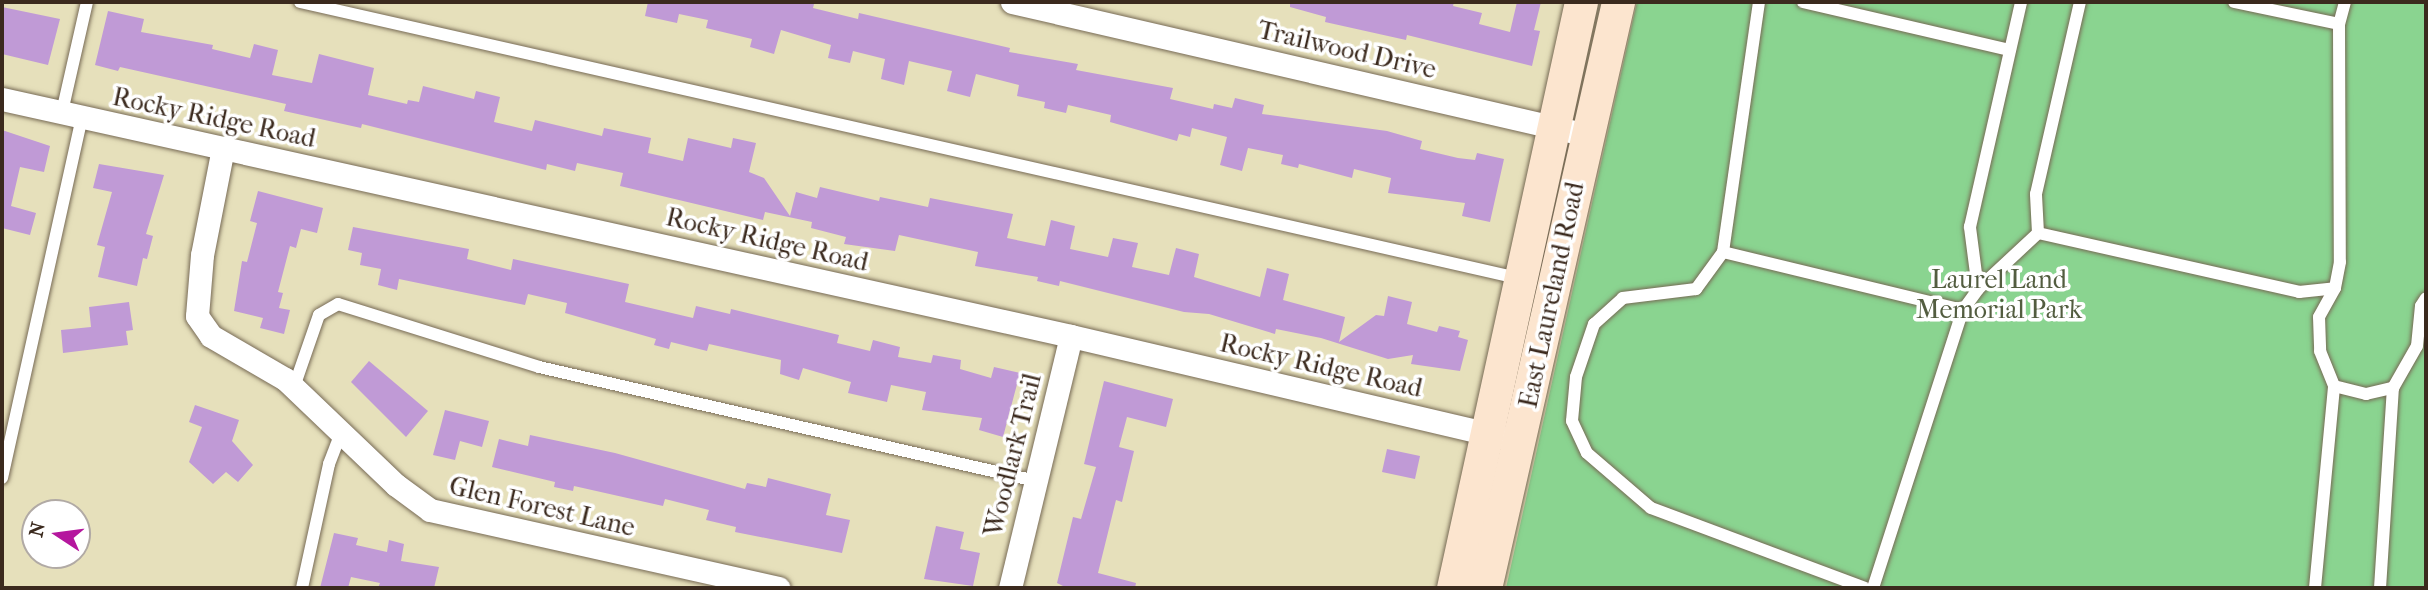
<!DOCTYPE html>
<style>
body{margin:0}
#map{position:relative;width:2428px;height:590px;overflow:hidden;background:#e6e0bb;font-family:"IM FELL French Canon",serif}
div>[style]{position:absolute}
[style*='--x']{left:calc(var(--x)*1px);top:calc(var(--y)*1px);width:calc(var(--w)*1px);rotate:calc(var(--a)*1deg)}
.green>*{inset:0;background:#8ad490}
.building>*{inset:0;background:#c09ad6}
.roads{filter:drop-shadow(0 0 2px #776a55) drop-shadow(0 0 2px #776a55)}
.service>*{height:12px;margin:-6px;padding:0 6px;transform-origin:6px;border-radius:6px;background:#fff}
.minor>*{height:23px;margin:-11.5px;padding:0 11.5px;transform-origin:11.5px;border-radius:11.5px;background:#fff}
.secondary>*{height:33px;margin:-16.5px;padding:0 16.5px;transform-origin:16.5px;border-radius:16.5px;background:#fce5cf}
span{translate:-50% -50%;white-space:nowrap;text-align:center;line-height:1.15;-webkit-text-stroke:7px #fff;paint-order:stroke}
.street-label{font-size:26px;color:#3b2a1e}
.park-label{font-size:26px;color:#535d40}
.frame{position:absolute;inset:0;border:4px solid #3b2a1e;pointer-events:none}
.north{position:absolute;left:21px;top:499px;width:70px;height:70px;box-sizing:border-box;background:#fff;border:2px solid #b1aaa5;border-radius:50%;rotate:283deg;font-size:19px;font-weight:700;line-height:28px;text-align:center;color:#3b2a1e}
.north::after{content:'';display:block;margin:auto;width:24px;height:32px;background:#b5179e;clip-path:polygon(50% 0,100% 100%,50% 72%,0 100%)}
</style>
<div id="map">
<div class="green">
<i style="clip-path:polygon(1637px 2px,2426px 2px,2426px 588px,1506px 588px)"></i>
</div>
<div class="building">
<i style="clip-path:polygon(648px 2px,806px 2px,814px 4px,813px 8px,858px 19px,859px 13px,1010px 48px,1009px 52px,1078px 64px,1076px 70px,1173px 88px,1170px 99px,1213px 109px,1214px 104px,1232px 108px,1235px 98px,1264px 105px,1262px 114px,1387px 131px,1422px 141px,1420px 149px,1458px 158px,1475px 160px,1477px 153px,1504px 159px,1490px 222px,1462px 216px,1465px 203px,1388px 193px,1391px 178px,1354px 169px,1352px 178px,1299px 164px,1298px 168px,1281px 164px,1283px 155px,1248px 148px,1242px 171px,1220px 165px,1227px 137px,1192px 128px,1190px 137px,1179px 134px,1177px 141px,1110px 122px,1111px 115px,1068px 105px,1066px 113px,1044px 108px,1045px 102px,1017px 96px,1019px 85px,976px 74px,970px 97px,947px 91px,952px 71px,909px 61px,904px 85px,881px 79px,885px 59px,853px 51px,850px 63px,828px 58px,831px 45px,781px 30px,774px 54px,750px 47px,752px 39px,706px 28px,708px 20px,679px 14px,677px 23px,645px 16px)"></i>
<i style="clip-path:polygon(1290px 2px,1454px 2px,1453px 6px,1482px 13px,1479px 24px,1510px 32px,1517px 2px,1541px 2px,1534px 30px,1540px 31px,1532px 66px,1407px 35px,1406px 40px,1325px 22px,1326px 17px,1290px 7px)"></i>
<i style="clip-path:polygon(2px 7px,60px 19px,48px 65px,2px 54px)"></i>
<i style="clip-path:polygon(108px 11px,144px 19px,141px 32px,213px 45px,212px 49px,250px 58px,254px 44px,278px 50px,272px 75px,312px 83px,319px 54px,374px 68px,368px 95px,407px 104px,408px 100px,419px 102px,423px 86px,474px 99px,476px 91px,500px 97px,494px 122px,532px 131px,535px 120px,602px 136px,604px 128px,651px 138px,648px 153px,683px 161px,688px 138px,731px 148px,733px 138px,756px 143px,749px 172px,764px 178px,790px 216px,796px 192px,817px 198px,820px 187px,879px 201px,880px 197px,928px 207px,930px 198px,1013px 214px,1007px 238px,1045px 246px,1051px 220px,1075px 226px,1070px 249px,1108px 257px,1113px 238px,1138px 243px,1132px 267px,1169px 275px,1176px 248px,1199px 254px,1194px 277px,1260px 297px,1267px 268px,1289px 274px,1283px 300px,1345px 317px,1339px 342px,1376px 315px,1384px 316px,1388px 296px,1412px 302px,1407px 324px,1437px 332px,1439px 326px,1460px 331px,1458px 337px,1468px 340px,1460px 371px,1411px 364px,1413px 355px,1388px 359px,1321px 338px,1276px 329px,1275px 334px,1209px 314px,1184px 312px,1060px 281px,1059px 286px,1037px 281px,1038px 277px,975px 266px,978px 252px,899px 235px,895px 251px,844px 244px,846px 237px,811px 228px,812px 222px,765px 212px,763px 220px,620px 186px,623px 173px,577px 163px,575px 171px,547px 164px,546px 170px,362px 124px,361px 128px,284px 111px,286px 104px,120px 67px,118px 71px,95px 65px)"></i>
<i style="clip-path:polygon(2px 130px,50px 146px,44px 172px,20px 167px,11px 206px,36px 213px,30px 235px,2px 228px)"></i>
<i style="clip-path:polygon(99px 164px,164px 175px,146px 234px,153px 236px,147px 259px,143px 258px,137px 286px,98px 277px,105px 247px,97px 245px,112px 192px,93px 188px)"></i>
<i style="clip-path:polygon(258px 191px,323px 208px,317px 233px,301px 229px,296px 248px,290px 246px,278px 292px,283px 293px,279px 308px,290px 310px,284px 334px,260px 328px,263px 318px,234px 311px,242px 261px,247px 262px,257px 223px,250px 221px)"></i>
<i style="clip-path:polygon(353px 227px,469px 249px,467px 259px,511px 270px,513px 259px,629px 284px,625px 302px,693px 318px,696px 306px,730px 314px,731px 309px,839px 335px,837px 343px,870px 351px,873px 340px,900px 347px,898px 357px,931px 363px,933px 355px,961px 360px,960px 369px,991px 378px,994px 367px,1020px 373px,1003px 437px,979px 430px,982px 418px,922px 410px,926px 392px,891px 385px,887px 402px,848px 393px,851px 382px,803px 368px,799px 380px,780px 374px,781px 360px,709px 344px,707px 351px,671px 342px,669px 349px,654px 345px,656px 339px,565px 313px,567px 303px,528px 294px,525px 305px,399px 279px,397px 290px,378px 285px,381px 269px,360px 265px,362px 253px,348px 250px)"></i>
<i style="clip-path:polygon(129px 302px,133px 330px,126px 331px,128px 345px,63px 353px,61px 330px,91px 327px,89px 307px)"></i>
<i style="clip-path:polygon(369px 361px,428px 411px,406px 437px,351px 382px)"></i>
<i style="clip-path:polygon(1104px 381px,1173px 399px,1166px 427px,1127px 417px,1119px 447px,1134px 451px,1122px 502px,1116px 500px,1098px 573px,1136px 583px,1135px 588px,1067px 588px,1057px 583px,1073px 517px,1081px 519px,1096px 467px,1084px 464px)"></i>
<i style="clip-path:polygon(195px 405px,239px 420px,232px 441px,253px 465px,238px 482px,226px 472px,213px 484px,189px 462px,202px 427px,189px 422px)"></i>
<i style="clip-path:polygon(445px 410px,489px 421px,482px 447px,460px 441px,455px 460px,433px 455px)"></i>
<i style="clip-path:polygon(530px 435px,615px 453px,745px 489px,747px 483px,766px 487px,768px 478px,831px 494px,826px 515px,850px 520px,842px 553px,735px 532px,736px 527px,706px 520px,709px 510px,665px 499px,663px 506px,574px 486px,573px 491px,554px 487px,555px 482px,492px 467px,499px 439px,528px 446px)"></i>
<i style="clip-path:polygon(1387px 449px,1420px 456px,1415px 479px,1382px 472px)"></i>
<i style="clip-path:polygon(936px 526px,964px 532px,960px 549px,980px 553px,973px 586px,924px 579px)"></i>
<i style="clip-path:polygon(334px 533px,358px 538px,356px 545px,387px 552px,389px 540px,404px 544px,401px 561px,439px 567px,434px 588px,378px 588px,380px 583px,351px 577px,348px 588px,320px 588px)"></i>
</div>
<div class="roads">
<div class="service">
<i style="--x:300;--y:2;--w:1249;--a:12.77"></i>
<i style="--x:1759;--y:2;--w:253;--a:98.2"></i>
<i style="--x:1723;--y:252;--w:247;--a:13.6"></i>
<i style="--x:1803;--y:2;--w:212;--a:13.1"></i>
<i style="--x:2234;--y:2;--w:107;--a:11.8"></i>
<i style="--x:2345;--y:2;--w:23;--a:105"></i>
<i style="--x:2339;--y:24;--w:238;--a:89.8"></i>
<i style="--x:2340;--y:262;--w:26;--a:101"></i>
<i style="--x:2335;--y:288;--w:33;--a:119"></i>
<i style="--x:2319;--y:317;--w:34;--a:88"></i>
<i style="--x:2320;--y:351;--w:38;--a:68"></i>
<i style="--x:2334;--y:386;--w:33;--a:14"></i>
<i style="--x:2366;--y:394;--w:28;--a:-13"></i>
<i style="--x:2393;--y:388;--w:48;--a:-60.3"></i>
<i style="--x:2417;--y:346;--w:40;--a:-84.3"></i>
<i style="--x:2421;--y:306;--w:9;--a:-58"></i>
<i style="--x:62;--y:112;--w:113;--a:-77.2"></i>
<i style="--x:2038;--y:233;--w:39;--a:-93"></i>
<i style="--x:2036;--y:194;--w:197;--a:-77.1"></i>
<i style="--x:1723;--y:252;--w:46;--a:126.1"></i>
<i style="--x:1696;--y:289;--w:74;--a:173"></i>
<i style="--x:1623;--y:298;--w:39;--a:138"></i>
<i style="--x:1594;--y:324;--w:56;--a:108.8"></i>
<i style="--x:1576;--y:377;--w:44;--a:95.2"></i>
<i style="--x:1572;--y:421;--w:35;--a:65"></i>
<i style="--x:1587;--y:453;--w:84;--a:40.7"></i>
<i style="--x:1651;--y:508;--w:228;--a:20.5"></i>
<i style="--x:1978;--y:289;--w:82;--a:-43"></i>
<i style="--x:2038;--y:233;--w:268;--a:12.7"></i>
<i style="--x:2299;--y:292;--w:36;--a:-6"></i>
<i style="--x:294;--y:387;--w:76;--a:-70.9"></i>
<i style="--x:319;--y:315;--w:22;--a:-30"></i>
<i style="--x:338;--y:304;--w:211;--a:17.4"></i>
<i style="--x:539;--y:367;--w:510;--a:12.92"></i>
<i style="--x:2;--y:478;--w:370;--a:-77.5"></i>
<i style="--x:302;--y:588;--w:127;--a:-77.7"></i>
<i style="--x:329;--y:464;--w:34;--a:-69"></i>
<i style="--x:1873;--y:588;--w:292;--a:-72.1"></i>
<i style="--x:1963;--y:310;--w:26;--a:-54"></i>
<i style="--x:1978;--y:289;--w:63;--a:-97.4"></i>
<i style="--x:1970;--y:227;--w:231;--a:-77.2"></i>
<i style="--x:2315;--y:588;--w:203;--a:-84.6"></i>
<i style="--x:2380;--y:588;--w:200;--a:-86.3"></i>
</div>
<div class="minor">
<i style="--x:1012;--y:2;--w:590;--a:13.02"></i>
<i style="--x:2;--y:99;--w:1095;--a:12.5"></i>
<i style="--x:1071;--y:336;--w:442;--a:13.2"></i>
<i style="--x:223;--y:148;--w:109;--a:101.1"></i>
<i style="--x:202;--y:255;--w:61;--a:94.7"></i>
<i style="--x:197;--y:316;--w:24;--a:55"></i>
<i style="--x:211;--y:336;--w:86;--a:30.2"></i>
<i style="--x:285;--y:379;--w:153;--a:43.7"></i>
<i style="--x:396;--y:485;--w:42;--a:36.3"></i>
<i style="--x:430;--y:510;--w:357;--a:12.6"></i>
<i style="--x:1010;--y:588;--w:259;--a:-76.4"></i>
</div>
<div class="secondary">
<i style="--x:1453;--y:588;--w:600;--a:-77.68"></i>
<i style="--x:1485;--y:588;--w:601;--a:-77.21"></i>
</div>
</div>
<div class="street-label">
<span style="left:1347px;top:50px;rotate:13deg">Trailwood Drive</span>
<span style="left:214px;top:118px;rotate:12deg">Rocky Ridge Road</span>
<span style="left:767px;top:240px;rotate:13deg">Rocky Ridge Road</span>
<span style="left:1552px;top:295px;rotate:-78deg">East Laureland Road</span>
<span style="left:1321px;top:366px;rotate:13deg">Rocky Ridge Road</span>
<span style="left:1013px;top:455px;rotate:-76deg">Woodlark Trail</span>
<span style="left:542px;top:507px;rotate:13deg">Glen Forest Lane</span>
</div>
<div class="park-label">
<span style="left:1999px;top:295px">Laurel Land<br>Memorial Park</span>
</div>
<div class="frame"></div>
<div class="north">N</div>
</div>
